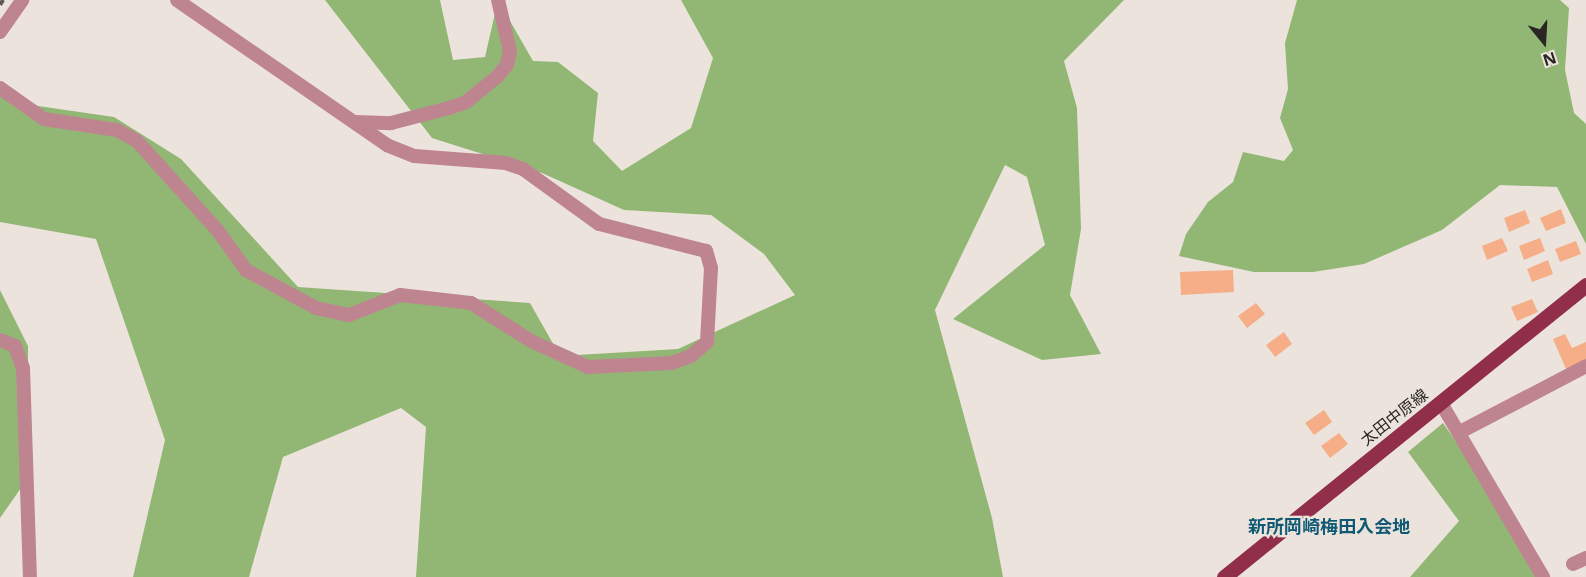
<!DOCTYPE html>
<meta charset="utf-8">
<style>
body{margin:0}
#map{position:relative;width:1586px;height:577px;overflow:hidden;background:#ece4dc;font-family:"Noto Sans","Noto Sans JP",sans-serif}
div>[style]{position:absolute}
[style*='--x']{left:calc(var(--x)*1px);top:calc(var(--y)*1px);width:calc(var(--w)*1px);rotate:calc(var(--a)*1deg)}
.forest>*{inset:0;background:#92b775}
.building>*{inset:0;background:#f5ae88}
.minor>*{height:14px;margin:-7px;padding:0 7px;transform-origin:7px;border-radius:7px;background:#be8590}
.major>*{height:15px;margin:-7.5px;padding:0 7.5px;transform-origin:7.5px;border-radius:7.5px;background:#912e4a}
.rail>*{height:4px;margin-top:-2px;transform-origin:0;background:repeating-linear-gradient(90deg,#5e5a56 0 8px,transparent 0 16px)}
span{translate:-50% -50%;white-space:nowrap;text-align:center;line-height:1.15;-webkit-text-stroke:4.5px #ece4dc;paint-order:stroke}
.street-label{font-size:16px;color:#292623}
.neighbourhood-label{font-size:18px;color:#105974;font-weight:700}
.north{position:absolute;left:1514px;top:12px;width:60px;height:60px;-webkit-text-stroke:4px #ece4dc;paint-order:stroke;rotate:162deg;font-size:16px;font-weight:700;line-height:24px;text-align:center;color:#292623}
.north::after{content:'';display:block;margin:auto;width:21px;height:27px;background:#292623;clip-path:polygon(50% 0,100% 100%,50% 72%,0 100%)}
</style>
<div id="map">
<div class="forest">
<i style="clip-path:polygon(325px 0,440px 0,453px 60px,485px 57px,498px 0,533px 61px,558px 62px,598px 93px,593px 141px,622px 171px,691px 128px,713px 58px,681px 0,1124px 0,1064px 61px,1077px 108px,1081px 229px,1070px 295px,1101px 354px,1042px 360px,953px 319px,1045px 245px,1027px 177px,1005px 165px,935px 310px,992px 518px,1003px 577px,416px 577px,426px 427px,401px 408px,283px 457px,249px 577px,133px 577px,165px 440px,96px 239px,0 222px,0 89px,38px 106px,114px 117px,181px 159px,298px 287px,530px 303px,560px 356px,678px 349px,795px 295px,764px 254px,711px 215px,624px 210px,542px 173px,432px 138px)"></i>
<i style="clip-path:polygon(1297px 0,1560px 0,1569px 8px,1565px 70px,1574px 113px,1586px 124px,1586px 244px,1557px 187px,1500px 185px,1442px 230px,1364px 264px,1313px 272px,1254px 272px,1179px 256px,1186px 234px,1208px 202px,1233px 182px,1243px 152px,1284px 161px,1293px 150px,1280px 118px,1288px 89px,1285px 43px)"></i>
<i style="clip-path:polygon(0 290px,28px 346px,28px 478px,0 518px)"></i>
<i style="clip-path:polygon(1443px 423px,1523px 538px,1543px 577px,1410px 577px,1459px 521px,1408px 452px)"></i>
</div>
<div class="building">
<i style="clip-path:polygon(1561px 209px,1566px 223px,1546px 231px,1540px 218px)"></i>
<i style="clip-path:polygon(1525px 210px,1530px 223px,1509px 232px,1504px 218px)"></i>
<i style="clip-path:polygon(1502px 238px,1508px 251px,1487px 260px,1482px 246px)"></i>
<i style="clip-path:polygon(1540px 238px,1545px 251px,1524px 260px,1519px 246px)"></i>
<i style="clip-path:polygon(1576px 241px,1581px 254px,1560px 262px,1555px 249px)"></i>
<i style="clip-path:polygon(1548px 260px,1553px 274px,1532px 282px,1527px 269px)"></i>
<i style="clip-path:polygon(1233px 270px,1234px 292px,1181px 295px,1180px 272px)"></i>
<i style="clip-path:polygon(1532px 299px,1538px 312px,1517px 321px,1511px 307px)"></i>
<i style="clip-path:polygon(1256px 303px,1265px 314px,1247px 328px,1238px 316px)"></i>
<i style="clip-path:polygon(1284px 332px,1292px 344px,1275px 357px,1266px 345px)"></i>
<i style="clip-path:polygon(1565px 334px,1572px 348px,1586px 342px,1586px 360px,1566px 369px,1553px 339px)"></i>
<i style="clip-path:polygon(1324px 410px,1332px 422px,1314px 435px,1305px 423px)"></i>
<i style="clip-path:polygon(1339px 433px,1348px 444px,1330px 458px,1321px 446px)"></i>
</div>
<div class="minor">
<i style="--x:0;--y:32;--w:39;--a:-55"></i>
<i style="--x:0;--y:88;--w:54;--a:35.2"></i>
<i style="--x:44;--y:119;--w:74;--a:8.6"></i>
<i style="--x:117;--y:130;--w:23;--a:29"></i>
<i style="--x:137;--y:141;--w:121;--a:48"></i>
<i style="--x:218;--y:231;--w:48;--a:54.3"></i>
<i style="--x:246;--y:270;--w:80;--a:28.5"></i>
<i style="--x:316;--y:308;--w:34;--a:12"></i>
<i style="--x:349;--y:315;--w:55;--a:-21.4"></i>
<i style="--x:400;--y:295;--w:71;--a:6.4"></i>
<i style="--x:471;--y:303;--w:71;--a:32.3"></i>
<i style="--x:531;--y:341;--w:63;--a:24.5"></i>
<i style="--x:588;--y:367;--w:83;--a:-2.8"></i>
<i style="--x:671;--y:363;--w:21;--a:-19"></i>
<i style="--x:691;--y:356;--w:21;--a:-41"></i>
<i style="--x:707;--y:342;--w:74;--a:-86.9"></i>
<i style="--x:711;--y:268;--w:18;--a:-106"></i>
<i style="--x:706;--y:251;--w:110;--a:-165.8"></i>
<i style="--x:599;--y:224;--w:94;--a:-144.1"></i>
<i style="--x:523;--y:169;--w:18;--a:-161"></i>
<i style="--x:506;--y:163;--w:92;--a:-175.6"></i>
<i style="--x:414;--y:156;--w:29;--a:-158"></i>
<i style="--x:387;--y:145;--w:255;--a:-145.4"></i>
<i style="--x:356;--y:122;--w:35;--a:2"></i>
<i style="--x:391;--y:123;--w:60;--a:-14.5"></i>
<i style="--x:449;--y:108;--w:18;--a:-19"></i>
<i style="--x:466;--y:102;--w:38;--a:-39"></i>
<i style="--x:496;--y:78;--w:17;--a:-50"></i>
<i style="--x:507;--y:65;--w:14;--a:-78"></i>
<i style="--x:510;--y:51;--w:52;--a:-103.2"></i>
<i style="--x:0;--y:340;--w:16;--a:22"></i>
<i style="--x:15;--y:346;--w:23;--a:70"></i>
<i style="--x:23;--y:368;--w:209;--a:88.1"></i>
<i style="--x:1441;--y:403;--w:202;--a:59.6"></i>
<i style="--x:1460;--y:432;--w:142;--a:-27.6"></i>
<i style="--x:1573;--y:564;--w:14;--a:-25"></i>
</div>
<div class="major">
<i style="--x:1224;--y:577;--w:465;--a:-38.9"></i>
</div>
<div class="rail">
<i style="--x:0;--y:5;--w:6;--a:-59"></i>
</div>
<div class="street-label">
<span style="left:1394px;top:417px;rotate:-38deg">太田中原線</span>
</div>
<div class="neighbourhood-label">
<span style="left:1329px;top:526px">新所岡崎梅田入会地</span>
</div>
<div class="north">N</div>
</div>
